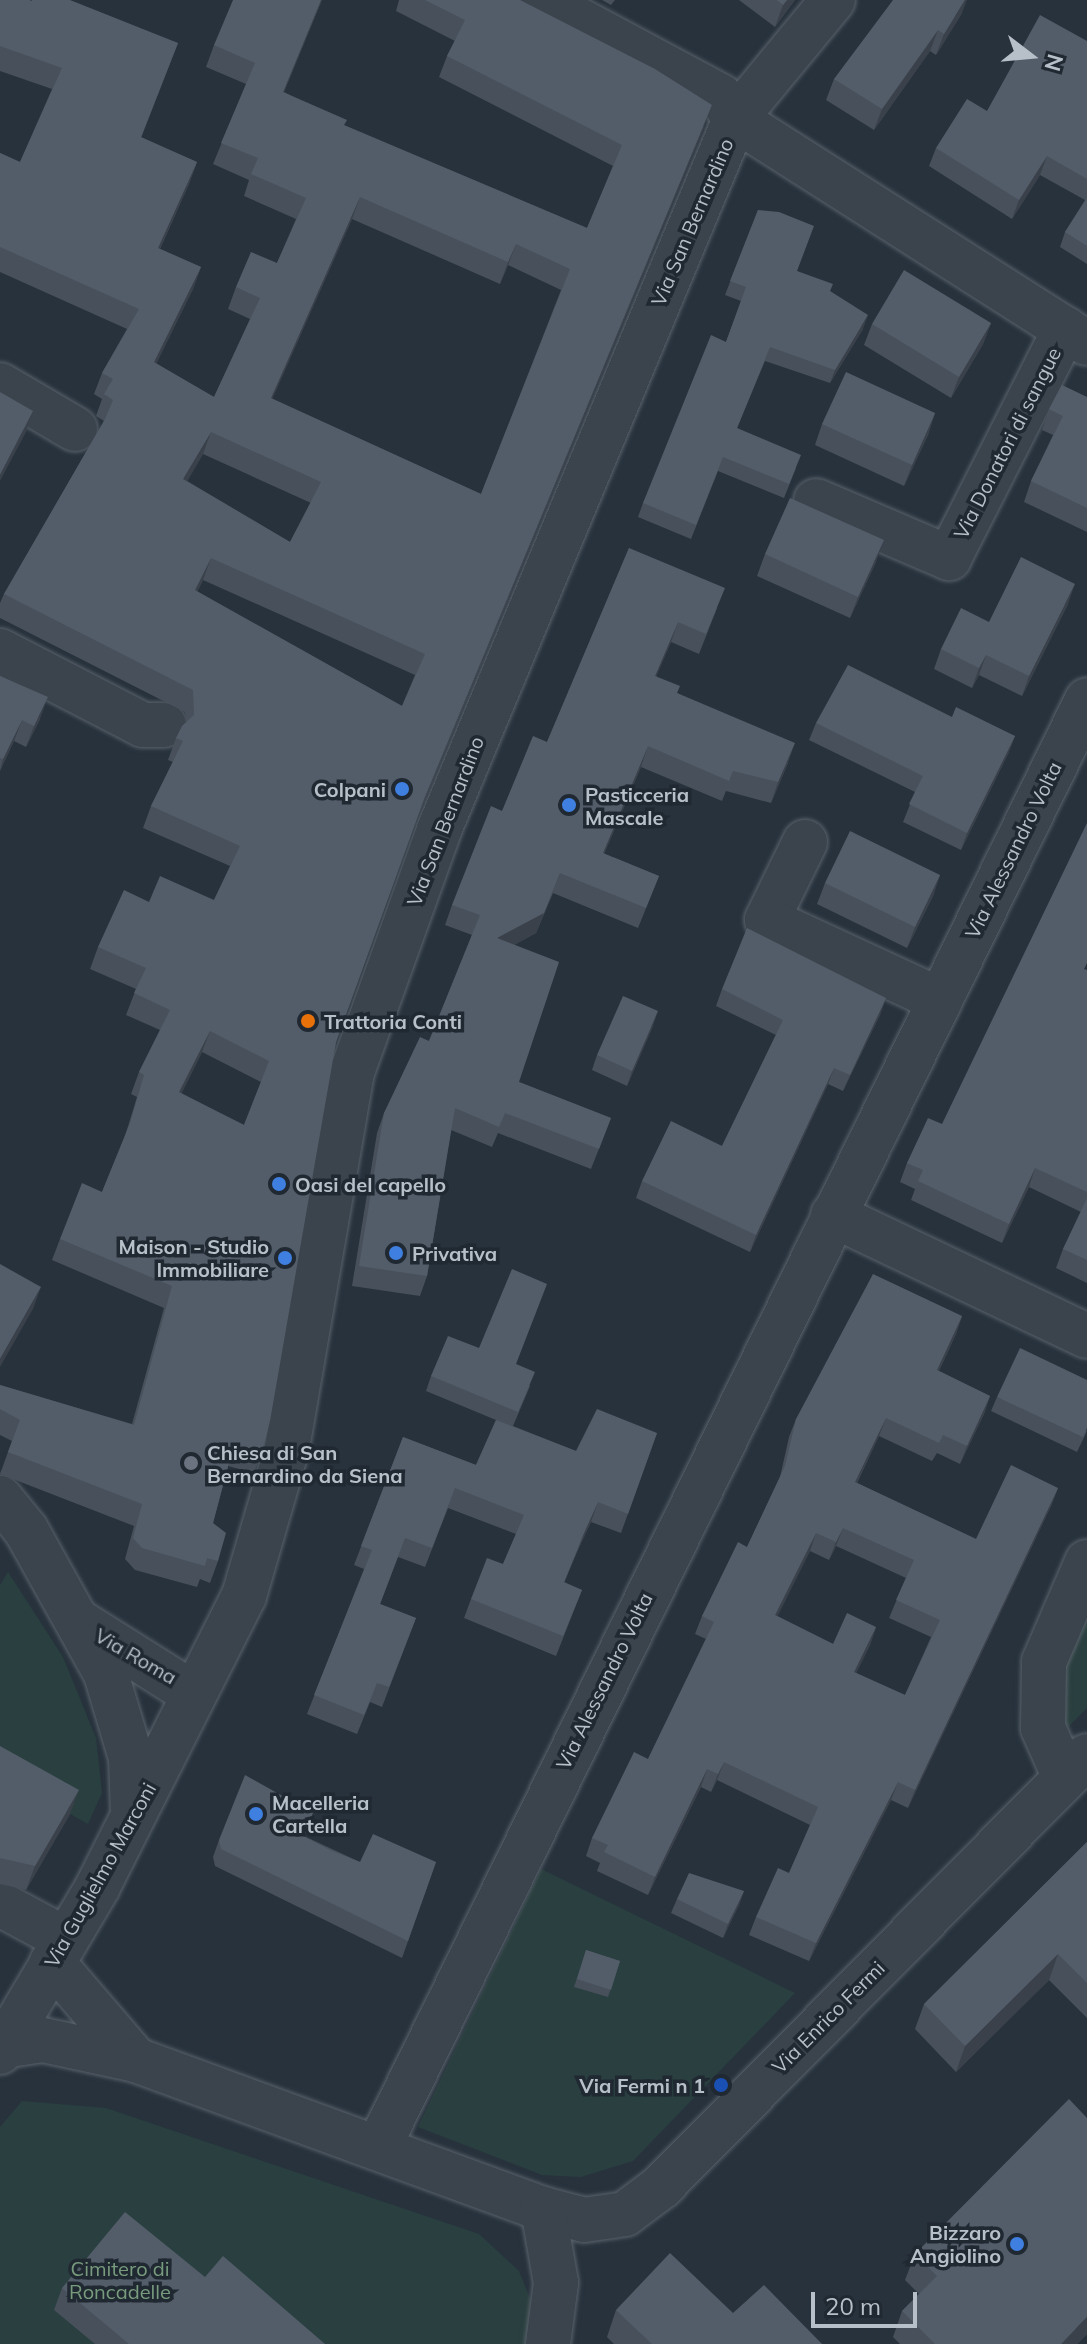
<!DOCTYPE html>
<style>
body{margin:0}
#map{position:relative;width:1087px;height:2344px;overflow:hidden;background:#27323d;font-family:Mulish,sans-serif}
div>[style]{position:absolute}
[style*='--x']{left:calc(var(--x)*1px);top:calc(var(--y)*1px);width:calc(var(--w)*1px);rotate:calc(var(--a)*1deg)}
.green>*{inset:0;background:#2a3f3f}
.roads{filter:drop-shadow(0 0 2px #59626b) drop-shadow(0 0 2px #59626b)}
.minor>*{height:44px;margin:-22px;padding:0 22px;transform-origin:22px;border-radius:22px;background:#3b444d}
.wall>*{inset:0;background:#47505b}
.shaded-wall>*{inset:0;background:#3a414a}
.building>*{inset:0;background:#535d6a}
.dots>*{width:22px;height:22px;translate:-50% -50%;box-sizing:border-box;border:4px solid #202932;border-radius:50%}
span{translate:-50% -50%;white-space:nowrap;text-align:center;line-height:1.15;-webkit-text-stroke:7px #202932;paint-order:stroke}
.street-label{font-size:20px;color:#b7bfc8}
.poi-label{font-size:20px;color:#b7bfc8;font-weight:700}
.right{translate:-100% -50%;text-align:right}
.left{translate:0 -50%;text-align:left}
.park-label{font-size:20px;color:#789b7e}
.north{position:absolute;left:991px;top:16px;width:80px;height:80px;-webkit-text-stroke:6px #202932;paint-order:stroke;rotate:106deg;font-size:22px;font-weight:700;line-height:32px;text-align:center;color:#b7bfc8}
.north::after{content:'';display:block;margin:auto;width:28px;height:36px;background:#b7bfc8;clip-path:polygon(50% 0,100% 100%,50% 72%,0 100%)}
.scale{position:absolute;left:811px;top:2292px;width:106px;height:36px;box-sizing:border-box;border:4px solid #b7bfc8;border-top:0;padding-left:10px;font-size:24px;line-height:28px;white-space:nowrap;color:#b7bfc8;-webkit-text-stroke:6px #202932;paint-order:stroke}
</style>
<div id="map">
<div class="green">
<i style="clip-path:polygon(8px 1572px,63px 1657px,96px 1738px,102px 1793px,88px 1824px,0 1774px,0 1585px)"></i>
<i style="clip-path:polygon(1087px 1607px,1087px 1708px,1064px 1731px,1054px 1677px)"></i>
<i style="clip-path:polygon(541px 1869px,795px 1993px,633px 2161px,581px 2177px,542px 2175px,418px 2127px)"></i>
<i style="clip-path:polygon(22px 2101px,106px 2108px,479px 2234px,519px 2271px,530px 2298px,532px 2344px,0 2344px,0 2127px)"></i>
</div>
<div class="roads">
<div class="minor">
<i style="--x:541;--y:0;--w:203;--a:28.2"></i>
<i style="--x:720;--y:96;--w:27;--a:57"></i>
<i style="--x:735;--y:119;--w:417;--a:32.5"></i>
<i style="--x:0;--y:385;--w:87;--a:30.4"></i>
<i style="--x:816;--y:501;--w:145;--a:23.2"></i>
<i style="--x:949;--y:558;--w:257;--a:-63.1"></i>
<i style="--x:0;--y:651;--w:161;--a:27.4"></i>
<i style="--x:143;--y:725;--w:21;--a:0"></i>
<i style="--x:805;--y:842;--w:87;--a:116"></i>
<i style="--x:767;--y:920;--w:191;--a:24.8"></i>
<i style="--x:833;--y:1215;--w:281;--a:25.5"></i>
<i style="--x:0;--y:1498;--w:41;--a:50.9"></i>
<i style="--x:26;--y:1530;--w:165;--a:60.9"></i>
<i style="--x:106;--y:1674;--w:88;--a:73.4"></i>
<i style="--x:131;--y:1758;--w:55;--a:87.9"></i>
<i style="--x:81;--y:1623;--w:131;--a:32.2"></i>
<i style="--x:1065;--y:1778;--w:55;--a:-113.7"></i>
<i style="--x:1043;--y:1728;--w:66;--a:-89.1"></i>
<i style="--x:1044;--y:1662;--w:109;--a:-66.7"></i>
<i style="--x:0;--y:1904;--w:74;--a:28.3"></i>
<i style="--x:52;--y:1962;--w:129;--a:49.4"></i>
<i style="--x:3;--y:2046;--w:40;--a:-8.5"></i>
<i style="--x:43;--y:2040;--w:95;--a:12.1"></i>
<i style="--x:136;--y:2060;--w:433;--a:20.1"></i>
<i style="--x:543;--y:2209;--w:42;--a:15"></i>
<i style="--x:584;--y:2220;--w:41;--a:-8.3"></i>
<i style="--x:625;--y:2214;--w:45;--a:-36.9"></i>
<i style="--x:661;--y:2187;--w:606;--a:-45.33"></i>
<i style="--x:0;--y:2052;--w:193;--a:-59.4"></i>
<i style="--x:98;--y:1886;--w:325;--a:-63.3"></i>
<i style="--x:244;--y:1596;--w:154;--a:-73.8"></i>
<i style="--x:287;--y:1448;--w:382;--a:-80.2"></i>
<i style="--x:352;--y:1072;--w:257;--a:-70.2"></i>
<i style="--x:439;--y:830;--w:770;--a:-67.4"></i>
<i style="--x:735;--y:119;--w:154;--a:-50.5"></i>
<i style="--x:378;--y:2148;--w:1612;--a:-63.91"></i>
<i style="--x:543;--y:2209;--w:75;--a:80"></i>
<i style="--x:556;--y:2283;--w:62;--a:97.5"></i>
</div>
</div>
<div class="wall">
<i style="clip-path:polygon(evenodd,0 0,31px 1px,178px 43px,141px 138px,197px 162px,189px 184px,160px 249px,201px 267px,193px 289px,156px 364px,214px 397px,250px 319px,228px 309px,236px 287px,277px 263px,296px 219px,244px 196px,249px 180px,213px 164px,246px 84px,206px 67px,214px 45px,322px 0,284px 92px,345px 126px,587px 228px,613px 166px,439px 77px,447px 56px,455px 41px,396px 11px,399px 0,520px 0,704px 127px,417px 819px,336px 1042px,262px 1452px,254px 1473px,228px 1466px,213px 1523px,218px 1561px,210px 1583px,200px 1579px,197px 1587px,135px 1570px,125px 1559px,134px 1526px,0 1474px,12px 1441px,0 1435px,0 1385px,132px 1424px,164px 1308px,52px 1260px,60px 1239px,102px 1192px,125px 1136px,137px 1097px,131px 1094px,139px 1072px,160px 1030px,126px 1015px,136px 989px,90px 969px,98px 947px,149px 902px,214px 900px,230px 866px,143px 828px,151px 806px,173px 762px,168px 760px,176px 738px,186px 723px,185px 712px,0 618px,0 603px,4px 594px,104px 421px,96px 416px,102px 399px,94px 394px,102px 373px,127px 329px,0 272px,0 153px,20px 162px,52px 89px,0 71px,0 0,352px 219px,500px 284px,508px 265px,561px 290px,481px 494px,272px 399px,352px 219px,0 0,203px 454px,311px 503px,290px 542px,187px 481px,203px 454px,0 0,203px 580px,415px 675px,402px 706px,197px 592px,203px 580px,0 0,202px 1052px,261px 1082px,244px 1125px,181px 1094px,202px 1052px)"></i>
<i style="clip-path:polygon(602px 0,615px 0,611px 5px)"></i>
<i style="clip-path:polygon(739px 0,795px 0,775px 27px)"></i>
<i style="clip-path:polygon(962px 13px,936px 55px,930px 51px,874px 130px,826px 100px,834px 79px)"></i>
<i style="clip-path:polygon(1087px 41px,1087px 264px,1060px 247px,1065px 232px,1085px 200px,1040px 175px,1012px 219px,929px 166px,936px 148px)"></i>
<i style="clip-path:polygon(758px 210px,797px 271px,830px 291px,863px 329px,830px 383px,765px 361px,737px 428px,796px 468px,784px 498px,718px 471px,691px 539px,638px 517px,643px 503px,726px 342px,741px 301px,725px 295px)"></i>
<i style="clip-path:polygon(991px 323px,983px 344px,951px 398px,864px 345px,872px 324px)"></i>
<i style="clip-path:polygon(1087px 397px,1087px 532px,1024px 502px,1031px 481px,1053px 435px,1042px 430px,1049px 409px)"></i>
<i style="clip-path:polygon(935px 413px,928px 435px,904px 486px,815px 445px,822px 424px)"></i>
<i style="clip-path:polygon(629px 548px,717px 608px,699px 654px,671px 642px,656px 676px,677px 693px,788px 763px,771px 803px,726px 791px,722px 801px,641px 767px,604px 854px,659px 876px,638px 928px,553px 893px,536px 933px,514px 945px,519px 1082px,611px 1118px,591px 1169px,498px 1133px,492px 1147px,451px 1130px,427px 1276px,420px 1296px,352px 1286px,377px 1133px,384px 1113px,429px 1041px,472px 935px,445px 925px,452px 905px,502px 811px,547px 742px)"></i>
<i style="clip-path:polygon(765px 554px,876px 562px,850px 618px,757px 576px)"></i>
<i style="clip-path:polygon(1068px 604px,1022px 696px,979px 675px,972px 688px,934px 669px,941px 649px,989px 622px)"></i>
<i style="clip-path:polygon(0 676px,40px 719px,26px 747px,14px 741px,0 771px)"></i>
<i style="clip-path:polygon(952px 717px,1015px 736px,1008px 754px,961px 850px,903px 822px,915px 792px,809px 740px,816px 723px)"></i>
<i style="clip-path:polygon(940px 875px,933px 896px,907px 948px,817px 904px,825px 883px)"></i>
<i style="clip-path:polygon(1086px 970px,1087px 970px,1087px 1283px,1056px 1268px,1063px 1249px,1081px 1212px,1029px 1187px,1002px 1243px,911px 1200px,915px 1189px,900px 1182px,907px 1163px)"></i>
<i style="clip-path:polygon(722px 989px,886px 998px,880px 1015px,843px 1091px,828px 1084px,750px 1252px,636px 1198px,642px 1181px,722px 1146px,776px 1035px,716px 1006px)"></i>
<i style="clip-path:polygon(653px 1026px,627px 1086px,592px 1070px,597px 1055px)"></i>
<i style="clip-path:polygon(evenodd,962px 1316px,956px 1334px,939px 1371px,990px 1396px,984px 1414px,960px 1464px,937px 1453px,932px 1461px,879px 1436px,857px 1483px,976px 1539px,1058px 1488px,1051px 1506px,908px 1808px,891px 1800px,809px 1961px,749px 1935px,756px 1917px,789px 1873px,810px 1825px,717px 1780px,711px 1792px,701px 1787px,648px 1895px,597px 1871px,600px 1863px,586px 1856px,592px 1838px,648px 1759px,706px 1639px,695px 1634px,702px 1616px,747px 1547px,780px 1477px,789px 1437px,796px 1419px,962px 1316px,836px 1546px,906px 1578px,889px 1618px,931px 1637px,905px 1695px,856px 1673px,870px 1645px,876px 1627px,833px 1644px,777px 1616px,810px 1551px,829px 1560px,836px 1546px)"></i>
<i style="clip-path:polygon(516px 1364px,530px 1386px,513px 1426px,576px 1451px,657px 1433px,621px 1533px,591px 1522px,577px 1552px,564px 1583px,582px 1590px,556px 1656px,464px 1618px,471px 1599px,503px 1564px,516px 1534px,448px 1508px,425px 1567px,398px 1557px,380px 1604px,416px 1618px,382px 1707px,370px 1702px,357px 1734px,307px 1714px,364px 1569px,354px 1565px,403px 1437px,476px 1465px,496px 1420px,426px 1391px,431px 1376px)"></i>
<i style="clip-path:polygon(997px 1397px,1087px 1431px,1077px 1452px,991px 1411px)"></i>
<i style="clip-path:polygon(0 1746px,70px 1814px,26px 1890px,0 1884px)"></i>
<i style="clip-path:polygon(307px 1830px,304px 1836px,360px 1862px,436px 1862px,402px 1958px,215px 1866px,213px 1857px,219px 1840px)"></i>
<i style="clip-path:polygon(1087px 1842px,1087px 2018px,1049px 1980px,956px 2072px,915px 2029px,924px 2004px)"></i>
<i style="clip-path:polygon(744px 1891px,739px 1905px,723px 1938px,671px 1913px,677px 1899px)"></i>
<i style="clip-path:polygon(586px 1950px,620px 1961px,608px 1997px,574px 1987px)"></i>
<i style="clip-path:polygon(915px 2254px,1087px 2334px,1077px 2344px,900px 2344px,893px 2337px,902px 2311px,919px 2294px,905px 2280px)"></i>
<i style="clip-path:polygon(205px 2277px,325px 2344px,95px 2344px,54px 2310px,62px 2288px)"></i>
<i style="clip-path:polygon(616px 2310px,733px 2313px,822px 2344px,614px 2344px,607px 2337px)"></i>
</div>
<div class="shaded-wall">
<i style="clip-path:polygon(321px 0,322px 0,275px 113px,283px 92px)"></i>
<i style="clip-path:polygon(787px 0,795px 0,775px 27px,783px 5px)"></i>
<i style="clip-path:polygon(965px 0,967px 0,962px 13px,936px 55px,944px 34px)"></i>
<i style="clip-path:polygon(938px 30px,930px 51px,874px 130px,882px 109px)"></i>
<i style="clip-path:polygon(712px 105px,704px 127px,416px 820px,424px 799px)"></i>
<i style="clip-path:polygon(1047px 156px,1040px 175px,1012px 219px,1019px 200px)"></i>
<i style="clip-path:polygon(197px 162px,189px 184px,150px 270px,158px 248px)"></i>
<i style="clip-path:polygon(360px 197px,352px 219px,263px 420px,271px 398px)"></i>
<i style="clip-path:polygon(516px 244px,508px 265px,500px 284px,508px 262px)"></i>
<i style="clip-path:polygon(201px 267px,193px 289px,146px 384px,154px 362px)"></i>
<i style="clip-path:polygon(868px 315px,863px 329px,830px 383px,835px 370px)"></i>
<i style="clip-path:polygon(991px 323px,983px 344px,951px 398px,959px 377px)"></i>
<i style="clip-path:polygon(33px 411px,26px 432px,0 481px,0 475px)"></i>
<i style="clip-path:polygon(935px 413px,928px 435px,904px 486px,912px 465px)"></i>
<i style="clip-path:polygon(211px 432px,203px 454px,176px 501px,183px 479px)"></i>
<i style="clip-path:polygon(884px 540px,876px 562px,850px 618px,858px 597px)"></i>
<i style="clip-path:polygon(211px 558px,203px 580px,187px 612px,195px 590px)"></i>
<i style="clip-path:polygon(1075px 584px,1068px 604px,1022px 696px,1029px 676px)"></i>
<i style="clip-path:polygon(678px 622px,671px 642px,648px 696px,655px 676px)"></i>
<i style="clip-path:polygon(986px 655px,979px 675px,972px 688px,979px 668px)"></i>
<i style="clip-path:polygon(48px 697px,40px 719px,26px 747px,34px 726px)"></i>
<i style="clip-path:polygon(22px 720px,14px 741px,0 771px,3px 759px)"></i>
<i style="clip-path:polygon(1015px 736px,1008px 754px,961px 850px,967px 833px)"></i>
<i style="clip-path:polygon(795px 743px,788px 763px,771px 803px,778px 782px)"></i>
<i style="clip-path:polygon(648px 746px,641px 767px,596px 873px,603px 853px)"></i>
<i style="clip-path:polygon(560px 873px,536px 933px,490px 958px,497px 938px)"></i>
<i style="clip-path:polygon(940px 875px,933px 896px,907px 948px,915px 927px)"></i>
<i style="clip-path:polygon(886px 998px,880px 1015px,843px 1091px,850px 1075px)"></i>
<i style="clip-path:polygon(658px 1011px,653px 1026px,627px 1086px,632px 1071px)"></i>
<i style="clip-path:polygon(210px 1031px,202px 1052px,171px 1114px,179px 1092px)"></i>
<i style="clip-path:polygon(834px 1068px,828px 1084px,750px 1252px,756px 1235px)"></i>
<i style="clip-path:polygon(1035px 1168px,1029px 1187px,1002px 1243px,1009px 1224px)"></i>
<i style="clip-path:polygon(41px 1287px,33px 1309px,0 1367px,0 1359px)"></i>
<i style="clip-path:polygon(962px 1316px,956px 1334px,931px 1388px,937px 1370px)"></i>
<i style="clip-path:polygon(990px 1396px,984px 1414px,960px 1464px,967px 1446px)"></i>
<i style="clip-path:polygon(886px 1418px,879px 1436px,848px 1500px,855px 1482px)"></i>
<i style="clip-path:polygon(1058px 1488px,1051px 1506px,908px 1808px,915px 1790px)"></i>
<i style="clip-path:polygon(598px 1502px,591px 1522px,577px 1552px,584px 1533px)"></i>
<i style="clip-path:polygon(843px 1528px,836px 1546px,829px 1560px,836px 1542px)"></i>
<i style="clip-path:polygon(816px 1533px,810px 1551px,769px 1634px,775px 1615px)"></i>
<i style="clip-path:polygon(876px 1627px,870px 1645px,848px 1690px,854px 1672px)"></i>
<i style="clip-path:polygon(724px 1762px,717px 1780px,711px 1792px,718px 1774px)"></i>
<i style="clip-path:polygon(707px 1769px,701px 1787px,648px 1895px,655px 1877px)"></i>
<i style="clip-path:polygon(898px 1782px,891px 1800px,809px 1961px,816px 1943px)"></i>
<i style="clip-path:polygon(79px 1790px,70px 1814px,26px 1890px,35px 1866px)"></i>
<i style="clip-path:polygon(744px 1891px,739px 1905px,723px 1938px,728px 1924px)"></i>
<i style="clip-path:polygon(1058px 1954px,1049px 1980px,956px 2072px,965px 2046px)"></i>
<i style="clip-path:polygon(1087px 2317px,1087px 2334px,1077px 2344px,1061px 2344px)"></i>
</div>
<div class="building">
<i style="clip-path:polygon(evenodd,0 0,30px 0,31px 1px,32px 0,70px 0,178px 43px,141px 137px,197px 162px,158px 248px,201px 267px,154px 362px,214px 397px,260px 298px,236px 287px,251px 252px,277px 263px,306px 198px,251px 174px,258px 158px,221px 143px,255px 63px,214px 45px,233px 0,321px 0,283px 92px,347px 120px,344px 125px,587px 228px,622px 145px,447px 56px,465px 20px,425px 0,520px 0,655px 69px,712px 105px,424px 799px,336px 1042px,270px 1421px,262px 1452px,234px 1444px,213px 1523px,226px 1533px,218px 1561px,207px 1558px,205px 1566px,142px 1548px,133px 1538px,142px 1504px,8px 1452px,20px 1420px,0 1409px,0 1385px,134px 1425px,172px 1286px,60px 1239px,82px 1183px,102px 1192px,130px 1123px,144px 1075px,139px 1072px,170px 1010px,134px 993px,146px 968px,98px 947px,124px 890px,149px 902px,160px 876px,214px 900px,240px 846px,151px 806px,183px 741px,176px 738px,182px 726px,194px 715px,193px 690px,4px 594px,105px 419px,113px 400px,104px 394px,113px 379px,102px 373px,139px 309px,0 247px,0 153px,20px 162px,62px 68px,0 46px,0 0,360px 197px,508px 262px,516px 244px,570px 269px,481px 494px,271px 398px,360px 197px,0 0,211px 432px,321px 482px,290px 542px,183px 479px,211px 432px,0 0,211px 558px,425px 654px,402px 706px,195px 590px,211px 558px,0 0,210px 1031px,269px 1061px,244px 1125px,179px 1092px,210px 1031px)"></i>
<i style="clip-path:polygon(777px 0,787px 0,783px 5px)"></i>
<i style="clip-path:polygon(893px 0,965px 0,944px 34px,938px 30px,882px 109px,834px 79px)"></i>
<i style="clip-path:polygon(1040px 15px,1087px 41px,1087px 179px,1047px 156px,1019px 200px,936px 148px,967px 99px,987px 111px)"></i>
<i style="clip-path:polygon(1087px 198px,1087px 246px,1065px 232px)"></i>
<i style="clip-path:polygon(758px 210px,779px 212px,814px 226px,797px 271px,833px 284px,830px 291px,868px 315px,835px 370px,770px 347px,737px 428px,801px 455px,789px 484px,723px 457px,696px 525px,643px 503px,711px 335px,726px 342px,746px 287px,730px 281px)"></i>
<i style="clip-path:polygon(904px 270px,991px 323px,959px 377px,872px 324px)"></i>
<i style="clip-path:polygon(846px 372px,935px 413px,912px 465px,822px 424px)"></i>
<i style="clip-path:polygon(1062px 385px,1087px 397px,1087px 508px,1031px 481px,1063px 416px,1049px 409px)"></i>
<i style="clip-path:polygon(0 392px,33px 411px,0 475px)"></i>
<i style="clip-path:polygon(790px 498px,884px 540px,858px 597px,765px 554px)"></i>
<i style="clip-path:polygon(629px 548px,725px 588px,706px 634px,678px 622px,655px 676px,680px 686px,677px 693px,795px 743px,778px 782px,733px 771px,729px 781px,648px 746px,603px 853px,659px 876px,646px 908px,560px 873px,544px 913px,497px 938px,559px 962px,519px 1082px,611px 1118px,599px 1149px,505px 1113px,499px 1127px,455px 1108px,427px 1276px,359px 1266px,384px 1113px,420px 1037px,429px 1041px,480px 915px,452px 905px,491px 806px,502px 811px,533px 736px,547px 742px)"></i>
<i style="clip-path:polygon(1021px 557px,1075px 584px,1029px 676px,986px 655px,979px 668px,941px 649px,961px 608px,989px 622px)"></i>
<i style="clip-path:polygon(848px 665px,952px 717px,956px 707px,1015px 736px,967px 833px,909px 804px,923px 776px,816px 723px)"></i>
<i style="clip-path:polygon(0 676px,48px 697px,34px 726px,22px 720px,3px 759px,0 758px)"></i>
<i style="clip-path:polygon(1087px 823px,1087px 963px,1084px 969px,1087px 970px,1087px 1192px,1035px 1168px,1009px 1224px,918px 1181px,923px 1170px,907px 1163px,928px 1118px,942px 1124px)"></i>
<i style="clip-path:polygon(850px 831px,940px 875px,915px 927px,825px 883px)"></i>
<i style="clip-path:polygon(747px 928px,886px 998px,850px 1075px,834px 1068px,756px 1235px,642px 1181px,671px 1121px,722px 1146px,783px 1020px,722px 989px)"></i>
<i style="clip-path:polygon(623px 996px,658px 1011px,632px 1071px,597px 1055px)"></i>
<i style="clip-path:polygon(1087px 1198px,1087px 1260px,1063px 1249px)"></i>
<i style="clip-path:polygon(0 1264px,41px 1287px,0 1359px)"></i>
<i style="clip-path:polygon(512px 1269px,547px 1284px,516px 1364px,535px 1372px,518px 1412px,431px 1376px,448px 1336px,479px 1348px)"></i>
<i style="clip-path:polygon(evenodd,873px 1274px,962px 1316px,937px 1370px,990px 1396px,967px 1446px,943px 1435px,939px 1443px,886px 1418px,855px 1482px,976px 1539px,1011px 1465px,1058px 1488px,915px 1790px,898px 1782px,816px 1943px,756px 1917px,778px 1868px,789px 1873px,818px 1807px,724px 1762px,718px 1774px,707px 1769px,655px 1877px,604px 1852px,608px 1845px,592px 1838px,634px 1752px,648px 1759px,714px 1622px,702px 1616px,738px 1542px,747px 1547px,785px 1466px,796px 1419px,873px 1274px,843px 1528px,914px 1560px,896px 1600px,940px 1620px,905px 1695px,854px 1672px,876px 1627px,847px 1613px,833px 1644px,775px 1615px,816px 1533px,836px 1542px,843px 1528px)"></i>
<i style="clip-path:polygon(1020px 1348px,1087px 1380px,1087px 1428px,1083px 1437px,997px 1397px)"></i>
<i style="clip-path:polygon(597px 1409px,657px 1433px,628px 1514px,598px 1502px,584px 1533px,564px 1582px,582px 1590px,563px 1636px,471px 1599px,487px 1558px,503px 1564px,524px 1515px,455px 1488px,432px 1548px,405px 1538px,380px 1604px,416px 1618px,389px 1687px,377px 1683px,364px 1715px,314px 1695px,372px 1550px,361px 1546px,403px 1437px,476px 1465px,496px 1420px,576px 1451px)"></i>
<i style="clip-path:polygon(0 1746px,79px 1790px,35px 1866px,0 1858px)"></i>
<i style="clip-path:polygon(245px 1775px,313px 1813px,303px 1836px,330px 1850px,360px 1862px,373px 1834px,436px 1862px,408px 1941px,221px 1849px,219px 1840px)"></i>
<i style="clip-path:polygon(1087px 1842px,1087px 1983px,1058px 1954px,965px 2046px,924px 2004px)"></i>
<i style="clip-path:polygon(689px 1873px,744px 1891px,728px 1924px,677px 1899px)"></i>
<i style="clip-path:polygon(586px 1950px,620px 1961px,611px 1990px,577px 1979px)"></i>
<i style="clip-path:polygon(1069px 2099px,1087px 2118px,1087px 2317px,1061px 2344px,935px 2344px,902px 2311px,937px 2276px,915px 2254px)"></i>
<i style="clip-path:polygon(125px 2212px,205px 2277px,223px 2256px,325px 2344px,129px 2344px,62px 2288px)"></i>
<i style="clip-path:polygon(670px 2253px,733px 2313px,764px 2285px,822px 2344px,652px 2344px,616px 2310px)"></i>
</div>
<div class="dots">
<i style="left:402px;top:789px;background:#3f7fe0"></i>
<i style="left:569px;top:805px;background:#3f7fe0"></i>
<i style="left:308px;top:1021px;background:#e8710a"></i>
<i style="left:279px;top:1184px;background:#3f7fe0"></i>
<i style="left:396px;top:1253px;background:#3f7fe0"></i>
<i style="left:285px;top:1258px;background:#3f7fe0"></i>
<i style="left:191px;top:1463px;background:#6b7280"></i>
<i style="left:256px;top:1814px;background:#3f7fe0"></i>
<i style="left:721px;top:2085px;background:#1a4fb4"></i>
<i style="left:1017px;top:2244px;background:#3f7fe0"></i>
</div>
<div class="street-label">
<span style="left:692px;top:222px;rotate:-67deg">Via San Bernardino</span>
<span style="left:1007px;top:443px;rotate:-63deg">Via Donatori di sangue</span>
<span style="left:445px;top:821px;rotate:-69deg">Via San Bernardino</span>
<span style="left:1013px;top:850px;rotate:-64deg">Via Alessandro Volta</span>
<span style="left:136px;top:1656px;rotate:30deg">Via Roma</span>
<span style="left:604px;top:1681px;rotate:-64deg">Via Alessandro Volta</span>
<span style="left:100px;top:1875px;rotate:-61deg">Via Guglielmo Marconi</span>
<span style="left:828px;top:2017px;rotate:-45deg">Via Enrico Fermi</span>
</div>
<div class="poi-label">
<span class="right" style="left:386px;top:789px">Colpani</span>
<span class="left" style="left:585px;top:806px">Pasticceria<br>Mascale</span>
<span class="left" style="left:324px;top:1021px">Trattoria Conti</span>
<span class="left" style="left:295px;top:1184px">Oasi del capello</span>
<span class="right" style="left:269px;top:1258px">Maison - Studio<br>Immobiliare</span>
<span class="left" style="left:412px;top:1253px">Privativa</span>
<span class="left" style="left:207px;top:1464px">Chiesa di San<br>Bernardino da Siena</span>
<span class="left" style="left:272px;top:1814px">Macelleria<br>Cartella</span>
<span class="right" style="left:705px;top:2085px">Via Fermi n 1</span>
<span class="right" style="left:1001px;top:2244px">Bizzaro<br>Angiolino</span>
</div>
<div class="park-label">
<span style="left:120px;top:2280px">Cimitero di<br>Roncadelle</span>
</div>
<div class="north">N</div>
<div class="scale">20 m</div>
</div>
